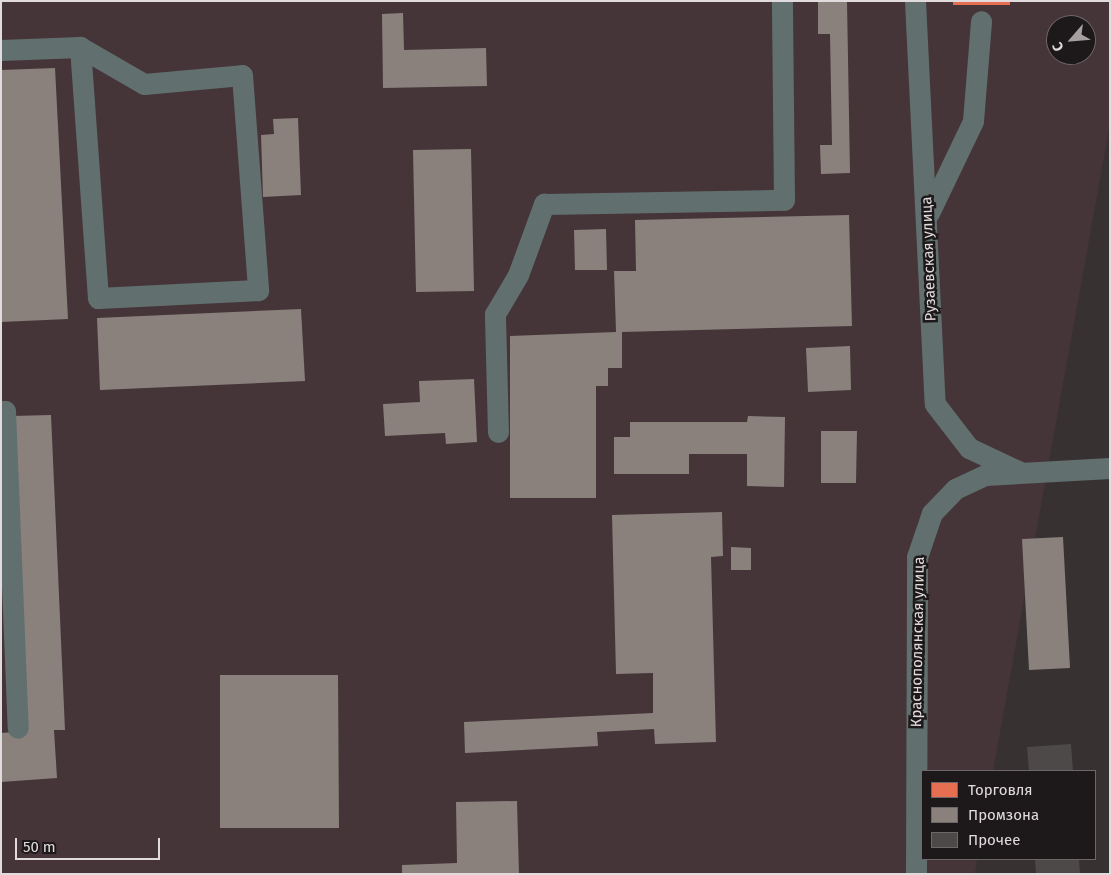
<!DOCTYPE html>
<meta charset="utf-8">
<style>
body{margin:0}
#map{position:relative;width:1111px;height:875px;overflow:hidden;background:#373132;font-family:"Fira Sans",sans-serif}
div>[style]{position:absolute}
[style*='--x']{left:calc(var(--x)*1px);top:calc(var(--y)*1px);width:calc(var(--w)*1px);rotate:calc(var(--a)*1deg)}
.built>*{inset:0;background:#453539}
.shops>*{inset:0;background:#e76f51}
.industry>*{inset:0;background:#8a817c}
.building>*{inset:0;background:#4d4949}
.minor>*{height:21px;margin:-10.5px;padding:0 10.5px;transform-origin:10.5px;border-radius:10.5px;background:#61706e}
span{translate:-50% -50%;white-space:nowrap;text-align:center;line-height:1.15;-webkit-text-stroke:5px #1d191a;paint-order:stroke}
.street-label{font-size:15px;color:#e2dbdd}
.frame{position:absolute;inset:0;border:2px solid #e2dbdd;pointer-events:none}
.legend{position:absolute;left:921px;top:770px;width:175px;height:90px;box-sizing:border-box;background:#1d191a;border:1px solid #6c6768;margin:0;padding:6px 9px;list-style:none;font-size:15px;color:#e2dbdd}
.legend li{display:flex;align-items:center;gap:10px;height:25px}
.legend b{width:25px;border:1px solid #6c6768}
.north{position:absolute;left:1046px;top:15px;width:50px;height:50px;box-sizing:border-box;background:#1d191a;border:1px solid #6c6768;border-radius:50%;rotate:243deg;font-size:14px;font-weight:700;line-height:20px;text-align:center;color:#e2dbdd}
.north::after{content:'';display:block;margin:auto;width:18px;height:22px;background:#a6a0a1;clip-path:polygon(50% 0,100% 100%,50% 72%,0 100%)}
.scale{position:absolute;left:15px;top:838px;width:145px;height:22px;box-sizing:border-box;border:2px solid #e2dbdd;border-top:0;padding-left:6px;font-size:15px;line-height:18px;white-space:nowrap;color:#e2dbdd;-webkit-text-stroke:4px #1d191a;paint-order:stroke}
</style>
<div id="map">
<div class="built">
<i style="clip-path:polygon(evenodd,1px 1px,1110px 1px,1110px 124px,993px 771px,922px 771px,922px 859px,977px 859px,975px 874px,1px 874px,1px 1px,1056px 25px,1086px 25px,1086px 55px,1056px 55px,1056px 25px)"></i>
</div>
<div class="shops">
<i style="clip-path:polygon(953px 1px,1010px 1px,1010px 5px,953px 5px)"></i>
</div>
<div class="industry">
<i style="clip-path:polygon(818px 1px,847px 1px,850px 173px,821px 174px,820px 145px,832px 145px,830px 34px,818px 34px)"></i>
<i style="clip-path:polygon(403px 13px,404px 50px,486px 48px,487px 86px,383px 88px,382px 14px)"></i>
<i style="clip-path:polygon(55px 68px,68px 319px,1px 322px,1px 70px)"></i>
<i style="clip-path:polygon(298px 118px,301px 195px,263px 197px,261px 135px,274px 134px,273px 119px)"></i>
<i style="clip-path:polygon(471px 149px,474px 291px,416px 292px,413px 150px)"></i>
<i style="clip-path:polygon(849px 215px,852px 326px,622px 332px,622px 368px,608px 368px,608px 386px,596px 386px,596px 498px,510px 498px,510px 336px,616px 332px,614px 271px,636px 271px,635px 220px)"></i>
<i style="clip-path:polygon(606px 229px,607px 270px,575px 270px,574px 230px)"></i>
<i style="clip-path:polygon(301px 309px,305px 381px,100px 390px,97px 318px)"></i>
<i style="clip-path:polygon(850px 346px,851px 390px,808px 392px,806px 348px)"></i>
<i style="clip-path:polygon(474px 379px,477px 442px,446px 444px,445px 433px,385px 436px,383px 404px,420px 402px,419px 381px)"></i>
<i style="clip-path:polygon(51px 415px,65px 730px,54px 730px,57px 778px,1px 782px,1px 733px,26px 731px,12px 416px)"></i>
<i style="clip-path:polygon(748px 416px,785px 417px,784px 487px,747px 486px,747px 454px,689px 454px,689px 474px,614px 474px,614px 437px,630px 437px,630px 422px,747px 422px)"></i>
<i style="clip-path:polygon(821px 431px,857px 431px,856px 483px,821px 483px)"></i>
<i style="clip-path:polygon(722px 512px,723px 556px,711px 557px,716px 742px,655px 744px,654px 729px,597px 732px,598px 746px,465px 753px,464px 722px,653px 713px,653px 673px,616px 674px,612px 515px)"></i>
<i style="clip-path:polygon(1063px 537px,1070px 668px,1029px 670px,1022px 539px)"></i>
<i style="clip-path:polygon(731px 547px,751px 548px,751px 570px,731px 570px)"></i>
<i style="clip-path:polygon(220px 675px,338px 675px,339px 828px,220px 828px)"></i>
<i style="clip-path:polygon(517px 801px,519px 874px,402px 874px,402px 865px,457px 863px,456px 802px)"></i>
</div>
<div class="building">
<i style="clip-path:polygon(1071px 744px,1073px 771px,1029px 771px,1027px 747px)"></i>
<i style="clip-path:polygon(1035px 859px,1079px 859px,1080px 874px,1036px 874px)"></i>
</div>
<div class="minor">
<i style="--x:915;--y:1;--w:403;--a:87.2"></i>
<i style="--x:935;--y:404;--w:56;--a:52.3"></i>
<i style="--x:969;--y:448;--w:56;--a:25.2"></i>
<i style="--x:1;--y:50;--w:79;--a:-2.2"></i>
<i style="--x:80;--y:47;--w:74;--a:30"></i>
<i style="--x:144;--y:84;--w:98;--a:-5.2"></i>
<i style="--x:242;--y:75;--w:216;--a:85.7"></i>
<i style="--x:258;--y:290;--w:160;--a:177.1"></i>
<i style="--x:98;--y:298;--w:252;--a:-94.1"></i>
<i style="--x:929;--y:213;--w:102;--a:-64.4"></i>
<i style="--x:973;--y:121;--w:100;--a:-85.4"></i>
<i style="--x:1;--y:411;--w:4;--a:0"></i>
<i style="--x:5;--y:411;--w:317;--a:87.7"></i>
<i style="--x:498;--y:432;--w:118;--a:-91.5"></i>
<i style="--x:495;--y:314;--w:45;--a:-59.5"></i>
<i style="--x:518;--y:275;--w:76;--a:-69.9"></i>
<i style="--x:544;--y:204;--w:240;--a:-1"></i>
<i style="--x:784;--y:200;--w:199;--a:-90.6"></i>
<i style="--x:916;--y:874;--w:317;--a:-89.8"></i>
<i style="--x:917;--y:557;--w:46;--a:-71.2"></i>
<i style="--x:932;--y:513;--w:33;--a:-46"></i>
<i style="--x:955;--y:489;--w:33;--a:-25"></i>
<i style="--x:985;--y:475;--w:125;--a:-3.2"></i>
</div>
<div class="street-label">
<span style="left:929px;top:259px;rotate:-92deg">Рузаевская улица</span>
<span style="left:918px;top:642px;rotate:-89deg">Краснополянская улица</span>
</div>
<div class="frame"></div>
<ul class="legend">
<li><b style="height:14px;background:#e76f51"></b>Торговля</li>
<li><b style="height:14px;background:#8a817c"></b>Промзона</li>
<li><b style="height:14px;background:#4d4949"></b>Прочее</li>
</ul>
<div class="north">С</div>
<div class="scale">50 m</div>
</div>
